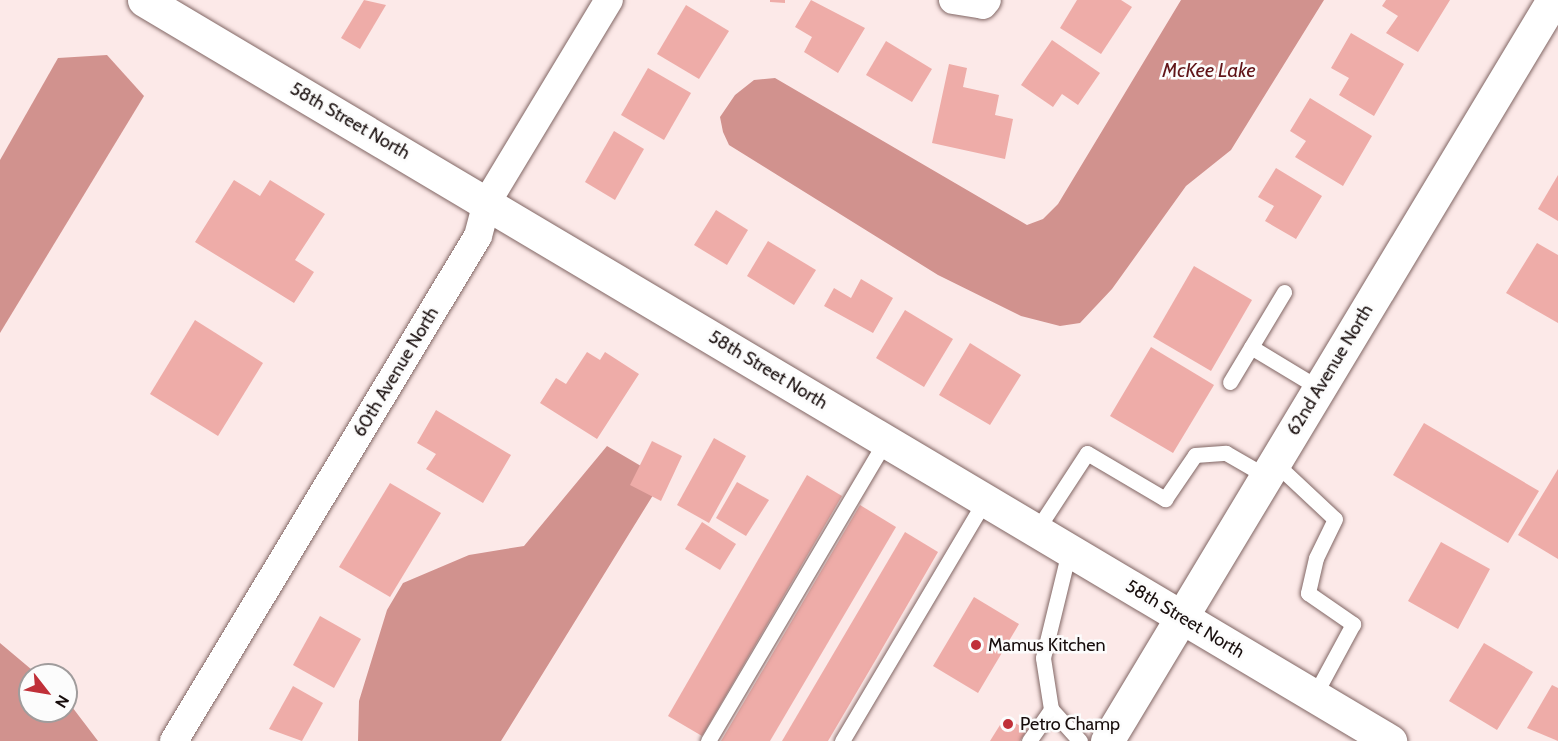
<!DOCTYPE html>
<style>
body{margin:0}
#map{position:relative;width:1558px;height:741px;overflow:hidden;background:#fce9e8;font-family:Cabin,sans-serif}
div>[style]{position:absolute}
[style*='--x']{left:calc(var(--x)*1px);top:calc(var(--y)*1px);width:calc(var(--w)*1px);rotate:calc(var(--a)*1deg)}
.water>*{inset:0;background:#d1928e}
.building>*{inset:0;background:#eeaca8}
.roads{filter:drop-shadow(0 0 2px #816664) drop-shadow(0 0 2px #816664)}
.service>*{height:15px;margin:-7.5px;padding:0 7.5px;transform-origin:7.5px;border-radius:7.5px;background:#fff}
.minor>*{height:28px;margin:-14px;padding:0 14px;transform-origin:14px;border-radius:14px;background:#fff}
.tertiary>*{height:33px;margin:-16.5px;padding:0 16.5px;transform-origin:16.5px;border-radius:16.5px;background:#fff}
.dots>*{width:16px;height:16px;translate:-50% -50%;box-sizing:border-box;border:3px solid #fcfcfc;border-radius:50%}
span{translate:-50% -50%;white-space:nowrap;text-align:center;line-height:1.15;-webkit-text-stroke:5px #fcfcfc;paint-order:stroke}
.street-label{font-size:18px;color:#170d0c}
.poi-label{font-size:18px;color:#170d0c}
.left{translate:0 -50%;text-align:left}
.water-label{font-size:20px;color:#611519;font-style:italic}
.north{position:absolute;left:18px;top:663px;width:60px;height:60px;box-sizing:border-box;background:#fcfcfc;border:2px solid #a09c9c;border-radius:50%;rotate:121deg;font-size:16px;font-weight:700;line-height:24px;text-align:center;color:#170d0c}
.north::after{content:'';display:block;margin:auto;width:21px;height:27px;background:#c03039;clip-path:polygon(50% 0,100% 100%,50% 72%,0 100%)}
</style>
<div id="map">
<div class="water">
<i style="clip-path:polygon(1181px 0,1324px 0,1231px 150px,1186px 186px,1112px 289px,1080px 323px,1060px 326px,1021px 316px,938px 275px,729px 145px,723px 132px,720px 117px,735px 95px,754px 80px,775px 78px,1027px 225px,1043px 219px,1058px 204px)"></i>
<i style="clip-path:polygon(107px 55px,144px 96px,0 333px,0 160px,58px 58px)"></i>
<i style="clip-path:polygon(607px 446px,663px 479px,501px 741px,358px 741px,359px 701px,387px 610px,403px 583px,469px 555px,524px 546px)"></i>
<i style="clip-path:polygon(0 643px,38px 675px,30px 675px,30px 711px,66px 711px,66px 699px,98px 741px,0 741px)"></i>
</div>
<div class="building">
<i style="clip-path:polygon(364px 0,386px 5px,360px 49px,341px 38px)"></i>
<i style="clip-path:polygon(770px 0,785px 0,785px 3px,770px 2px)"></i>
<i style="clip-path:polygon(811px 0,865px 28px,838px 73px,804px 52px,812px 37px,795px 27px)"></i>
<i style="clip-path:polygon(1077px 0,1121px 0,1132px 7px,1101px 54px,1060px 28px)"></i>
<i style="clip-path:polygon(1386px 0,1450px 0,1418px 52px,1386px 33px,1398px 16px,1382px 6px)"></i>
<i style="clip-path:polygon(686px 5px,729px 31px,699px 79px,657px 54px)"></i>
<i style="clip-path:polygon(1351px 33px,1404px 64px,1374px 116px,1339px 95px,1349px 78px,1331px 68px)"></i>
<i style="clip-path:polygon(1052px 40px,1100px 73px,1078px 105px,1062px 94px,1053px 107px,1021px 85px)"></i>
<i style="clip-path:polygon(886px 41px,932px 69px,912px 102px,866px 75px)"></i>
<i style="clip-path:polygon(949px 64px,967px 68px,963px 87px,999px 95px,995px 115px,1013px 119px,1005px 159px,932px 143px)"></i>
<i style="clip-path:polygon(648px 68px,691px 93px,664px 140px,621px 115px)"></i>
<i style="clip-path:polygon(1310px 98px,1372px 136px,1343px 186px,1295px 157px,1306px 141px,1290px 131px)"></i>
<i style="clip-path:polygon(614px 131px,644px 149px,615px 200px,585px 182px)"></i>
<i style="clip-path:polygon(1276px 168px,1322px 196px,1296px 239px,1265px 221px,1274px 206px,1258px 197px)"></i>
<i style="clip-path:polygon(1558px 175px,1558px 221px,1538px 209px)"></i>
<i style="clip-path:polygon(234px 180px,260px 196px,270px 180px,325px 214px,295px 260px,314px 272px,294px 303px,195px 242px)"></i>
<i style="clip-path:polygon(716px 210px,748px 230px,727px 265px,694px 245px)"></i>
<i style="clip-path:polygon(768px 241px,816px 270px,794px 305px,747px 276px)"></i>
<i style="clip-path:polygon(1537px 243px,1558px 255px,1558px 323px,1506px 293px)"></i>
<i style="clip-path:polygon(1194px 266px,1252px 300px,1211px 371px,1153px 337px)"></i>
<i style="clip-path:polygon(861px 279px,893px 298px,873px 333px,824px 306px,834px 288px,851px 298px)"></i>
<i style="clip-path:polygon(905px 310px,953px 339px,924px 387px,876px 358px)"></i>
<i style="clip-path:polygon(195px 320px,263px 363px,218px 436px,150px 394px)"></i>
<i style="clip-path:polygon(970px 343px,1021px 375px,990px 425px,939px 395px)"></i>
<i style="clip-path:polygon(1151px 347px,1214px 385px,1173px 453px,1110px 416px)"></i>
<i style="clip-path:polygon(587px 352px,600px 360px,605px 352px,639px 374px,597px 439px,540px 403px,556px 378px,566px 384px)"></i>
<i style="clip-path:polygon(436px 410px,511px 455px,483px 503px,426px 469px,436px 454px,417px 443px)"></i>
<i style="clip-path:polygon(1424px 423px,1539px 491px,1508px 543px,1393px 475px)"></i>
<i style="clip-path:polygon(714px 438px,746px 456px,709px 523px,677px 505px)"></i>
<i style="clip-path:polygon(652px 441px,682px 456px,661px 501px,630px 485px)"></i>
<i style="clip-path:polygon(1558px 469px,1558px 559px,1518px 535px)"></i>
<i style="clip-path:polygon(807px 475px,842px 496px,702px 736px,668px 716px)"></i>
<i style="clip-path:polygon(737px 482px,769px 500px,746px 536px,716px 518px)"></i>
<i style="clip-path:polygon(390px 483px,441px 513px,390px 597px,339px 567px)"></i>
<i style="clip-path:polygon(860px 505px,896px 527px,770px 741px,721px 741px)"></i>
<i style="clip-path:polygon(702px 522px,736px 544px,720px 570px,685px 549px)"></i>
<i style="clip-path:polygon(905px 532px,938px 552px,875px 661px,828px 741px,782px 741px)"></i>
<i style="clip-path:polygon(1441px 542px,1490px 569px,1458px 629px,1408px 601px)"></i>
<i style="clip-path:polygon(974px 597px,1019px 624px,978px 693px,933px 666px)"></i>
<i style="clip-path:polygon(320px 616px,361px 639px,334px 688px,293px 665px)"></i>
<i style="clip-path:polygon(1484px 643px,1533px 672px,1497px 730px,1449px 701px)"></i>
<i style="clip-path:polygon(1552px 685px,1558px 688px,1558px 741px,1527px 728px)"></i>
<i style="clip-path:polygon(293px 686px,323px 703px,302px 741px,269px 729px)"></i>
<i style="clip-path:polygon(1005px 717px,1027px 730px,1020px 741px,990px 741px)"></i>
</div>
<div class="roads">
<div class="service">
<i style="--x:1251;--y:347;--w:79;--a:31.1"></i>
<i style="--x:1230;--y:382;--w:105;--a:-59"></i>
<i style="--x:1274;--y:462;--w:83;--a:43.1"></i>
<i style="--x:1335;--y:519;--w:43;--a:116"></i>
<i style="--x:1316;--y:558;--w:36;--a:103"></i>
<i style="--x:1308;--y:593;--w:55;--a:34.6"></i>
<i style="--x:1353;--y:624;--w:82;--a:118.4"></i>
<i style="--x:1036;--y:531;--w:93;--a:-56.8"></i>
<i style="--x:1087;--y:453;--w:91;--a:30.5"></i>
<i style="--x:1165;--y:499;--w:53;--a:-55.7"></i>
<i style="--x:1195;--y:455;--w:31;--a:-4"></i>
<i style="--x:1226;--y:453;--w:46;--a:29.9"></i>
<i style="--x:1069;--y:551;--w:110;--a:103.7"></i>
<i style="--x:1043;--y:658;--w:52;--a:81.1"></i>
<i style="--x:1051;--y:709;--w:43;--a:47.8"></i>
<i style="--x:708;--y:741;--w:350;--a:-59.4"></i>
<i style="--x:842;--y:741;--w:280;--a:-59.3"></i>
<i style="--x:1029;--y:741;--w:39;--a:-55"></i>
</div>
<div class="minor">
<i style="--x:953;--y:0;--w:30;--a:9"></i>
<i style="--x:983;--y:5;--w:6;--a:-51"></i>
<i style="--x:174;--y:741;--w:589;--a:-58.95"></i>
<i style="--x:478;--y:236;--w:35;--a:-75"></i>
<i style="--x:487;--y:202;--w:236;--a:-58.9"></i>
</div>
<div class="tertiary">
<i style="--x:144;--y:0;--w:1450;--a:30.74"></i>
<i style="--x:1107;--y:741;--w:865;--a:-58.96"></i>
</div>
</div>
<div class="dots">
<i style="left:976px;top:645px;background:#c03039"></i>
<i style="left:1008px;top:724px;background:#c03039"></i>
</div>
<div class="street-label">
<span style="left:350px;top:121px;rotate:30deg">58th Street North</span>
<span style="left:768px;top:370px;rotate:31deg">58th Street North</span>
<span style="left:1330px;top:370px;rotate:-59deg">62nd Avenue North</span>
<span style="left:396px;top:372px;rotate:-59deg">60th Avenue North</span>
<span style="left:1185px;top:619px;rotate:31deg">58th Street North</span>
</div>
<div class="poi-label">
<span class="left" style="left:988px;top:645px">Mamus Kitchen</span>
<span class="left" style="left:1020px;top:724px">Petro Champ</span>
</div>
<div class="water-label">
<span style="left:1209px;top:70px">McKee Lake</span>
</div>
<div class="north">N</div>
</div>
